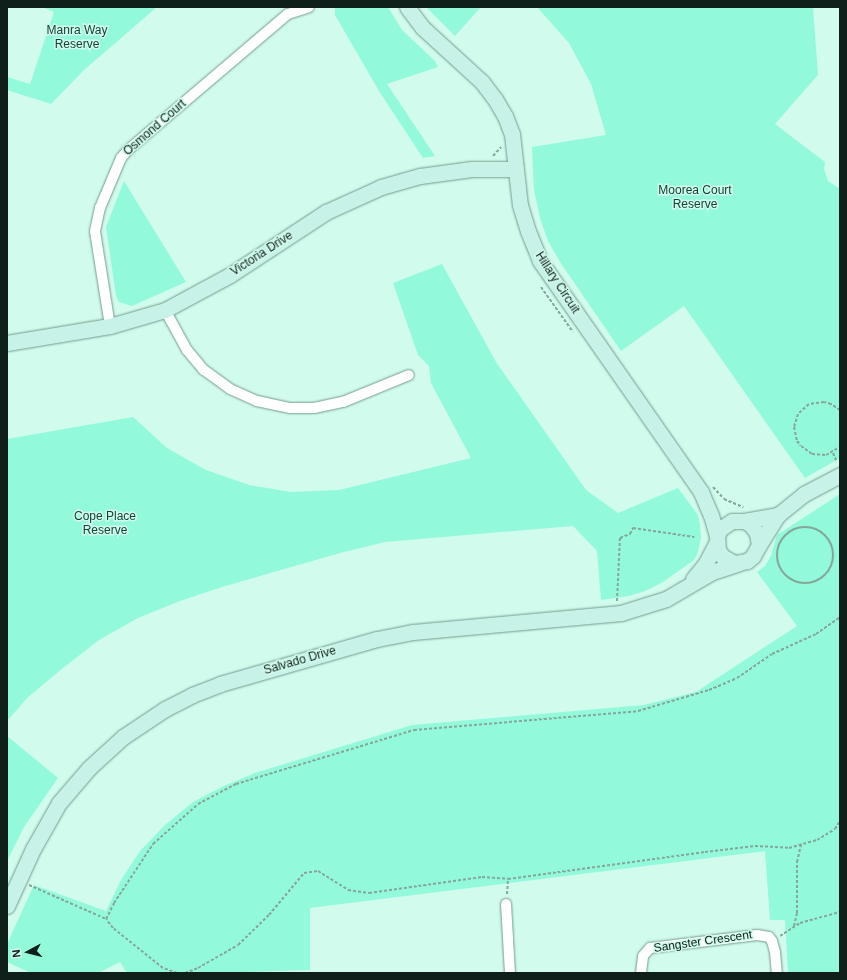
<!DOCTYPE html>
<style>
body{margin:0}
#map{position:relative;width:847px;height:980px;overflow:hidden;background:#d1fbed;font-family:Arial,sans-serif}
div>[style]{position:absolute}
[style*='--x']{left:calc(var(--x)*1px);top:calc(var(--y)*1px);width:calc(var(--w)*1px);rotate:calc(var(--a)*1deg)}
.green>*{inset:0;background:#93f9db}
.path>*{height:2px;margin-top:-1px;transform-origin:0;background:repeating-linear-gradient(90deg,#86a69b 0 3px,transparent 0 5px)}
.path>.ring{margin:-1px;padding:0;box-sizing:content-box;background:none;border:2px solid #86a69b;border-radius:50%}
.roads{filter:drop-shadow(0 0 1px #749b8f) drop-shadow(0 0 1px #749b8f)}
.street>*{height:10px;margin:-5px;padding:0 5px;transform-origin:5px;border-radius:5px;background:#fff}
.secondary>*{height:15px;margin:-7.5px;padding:0 7.5px;transform-origin:7.5px;border-radius:7.5px;background:#c7f2e8}
span{translate:-50% -50%;white-space:nowrap;text-align:center;line-height:1.15;-webkit-text-stroke:3px #d1fbed;paint-order:stroke}
.park-label{font-size:12px;color:#104236}
.street-label{font-size:12px;color:#0f1f1a}
.frame{position:absolute;inset:0;border:8px solid #0f1f1a;pointer-events:none}
.north{position:absolute;left:8px;top:932px;width:40px;height:40px;-webkit-text-stroke:3px #d1fbed;paint-order:stroke;rotate:263deg;font-size:11px;font-weight:700;line-height:16px;text-align:center;color:#0f1f1a}
.north::after{content:'';display:block;margin:auto;width:14px;height:18px;background:#0f1f1a;clip-path:polygon(50% 0,100% 100%,50% 72%,0 100%)}
</style>
<div id="map">
<div class="green">
<i style="clip-path:polygon(42px 7px,157px 7px,84px 70px,51px 104px,7px 90px,7px 77px,30px 84px,54px 12px)"></i>
<i style="clip-path:polygon(335px 7px,388px 7px,402px 30px,435px 61px,438px 67px,387px 84px,435px 156px,423px 158px,379px 91px,335px 15px)"></i>
<i style="clip-path:polygon(426px 7px,481px 7px,455px 36px)"></i>
<i style="clip-path:polygon(537px 7px,813px 7px,818px 75px,775px 124px,825px 162px,824px 169px,828px 181px,840px 189px,840px 458px,805px 478px,684px 306px,621px 351px,560px 262px,548px 241px,540px 218px,534px 190px,532px 147px,606px 135px,591px 84px,569px 43px)"></i>
<i style="clip-path:polygon(124px 181px,186px 282px,132px 306px,119px 302px,116px 296px,106px 227px)"></i>
<i style="clip-path:polygon(442px 264px,496px 362px,586px 490px,618px 513px,678px 488px,698px 515px,700px 525px,701px 538px,698px 552px,694px 560px,663px 582px,645px 591px,629px 596px,601px 600px,597px 551px,573px 526px,385px 542px,340px 553px,222px 587px,180px 601px,138px 618px,99px 640px,63px 668px,28px 697px,7px 721px,7px 439px,133px 417px,167px 448px,206px 470px,249px 485px,291px 492px,339px 490px,471px 458px,431px 383px,429px 366px,418px 355px,393px 283px)"></i>
<i style="clip-path:polygon(840px 494px,840px 973px,788px 973px,785px 920px,770px 920px,765px 851px,310px 908px,310px 970px,212px 973px,127px 973px,120px 962px,98px 973px,31px 973px,7px 962px,7px 944px,34px 885px,106px 911px,121px 880px,140px 851px,165px 825px,193px 802px,224px 786px,255px 773px,412px 725px,644px 705px,696px 692px,797px 626px,757px 572px,765px 566px,771px 556px,777px 535px)"></i>
<i style="clip-path:polygon(7px 736px,58px 778px,24px 827px,7px 861px)"></i>
</div>
<div class="path">
<i style="--x:493;--y:156;--w:12;--a:-48"></i>
<i style="--x:541;--y:287;--w:55;--a:54.6"></i>
<i style="--x:840;--y:410;--w:11;--a:-146"></i>
<i style="--x:831;--y:404;--w:7;--a:-164"></i>
<i style="--x:824;--y:402;--w:15;--a:172"></i>
<i style="--x:809;--y:404;--w:15;--a:138"></i>
<i style="--x:798;--y:414;--w:14;--a:107"></i>
<i style="--x:794;--y:427;--w:14;--a:78"></i>
<i style="--x:797;--y:441;--w:6;--a:51"></i>
<i style="--x:801;--y:446;--w:14;--a:36"></i>
<i style="--x:812;--y:454;--w:14;--a:4"></i>
<i style="--x:826;--y:455;--w:16;--a:-30"></i>
<i style="--x:833;--y:453;--w:10;--a:66"></i>
<i style="--x:713;--y:487;--w:16;--a:47"></i>
<i style="--x:724;--y:499;--w:21;--a:23"></i>
<i class="ring" style="left:777px;top:527px;width:54px;height:54px"></i>
<i style="--x:617;--y:601;--w:63;--a:-87.3"></i>
<i style="--x:620;--y:538;--w:11;--a:-22"></i>
<i style="--x:630;--y:534;--w:7;--a:-63"></i>
<i style="--x:633;--y:528;--w:62;--a:8.4"></i>
<i style="--x:29;--y:885;--w:84;--a:23.8"></i>
<i style="--x:507;--y:894;--w:15;--a:-86"></i>
<i style="--x:794;--y:926;--w:13;--a:-77"></i>
<i style="--x:797;--y:913;--w:51;--a:-90"></i>
<i style="--x:797;--y:862;--w:18;--a:-77"></i>
<i style="--x:780;--y:936;--w:24;--a:-33"></i>
<i style="--x:800;--y:923;--w:41;--a:-15.4"></i>
<i style="--x:177;--y:973;--w:15;--a:-160"></i>
<i style="--x:163;--y:968;--w:64;--a:-141.3"></i>
<i style="--x:113;--y:928;--w:11;--a:-128"></i>
<i style="--x:106;--y:919;--w:18;--a:-63"></i>
<i style="--x:114;--y:903;--w:71;--a:-56.5"></i>
<i style="--x:153;--y:844;--w:60;--a:-41.6"></i>
<i style="--x:198;--y:804;--w:43;--a:-27.8"></i>
<i style="--x:236;--y:784;--w:186;--a:-16.9"></i>
<i style="--x:414;--y:730;--w:225;--a:-4.8"></i>
<i style="--x:638;--y:711;--w:74;--a:-16.5"></i>
<i style="--x:709;--y:690;--w:30;--a:-23"></i>
<i style="--x:737;--y:678;--w:42;--a:-34.4"></i>
<i style="--x:772;--y:654;--w:48;--a:-24.4"></i>
<i style="--x:816;--y:634;--w:29;--a:-35"></i>
<i style="--x:185;--y:973;--w:14;--a:-21"></i>
<i style="--x:198;--y:968;--w:46;--a:-29.9"></i>
<i style="--x:238;--y:945;--w:43;--a:-44.1"></i>
<i style="--x:269;--y:915;--w:55;--a:-50.2"></i>
<i style="--x:304;--y:873;--w:14;--a:-8"></i>
<i style="--x:318;--y:871;--w:36;--a:32"></i>
<i style="--x:348;--y:890;--w:21;--a:8"></i>
<i style="--x:369;--y:893;--w:114;--a:-8.1"></i>
<i style="--x:482;--y:877;--w:26;--a:4"></i>
<i style="--x:508;--y:879;--w:199;--a:-7.8"></i>
<i style="--x:705;--y:852;--w:50;--a:-6.8"></i>
<i style="--x:755;--y:846;--w:34;--a:3"></i>
<i style="--x:789;--y:848;--w:29;--a:-16"></i>
<i style="--x:817;--y:840;--w:21;--a:-31"></i>
<i style="--x:835;--y:829;--w:9;--a:-58"></i>
</div>
<div class="roads">
<div class="street">
<i style="--x:165;--y:310;--w:46;--a:61.2"></i>
<i style="--x:187;--y:350;--w:26;--a:50"></i>
<i style="--x:204;--y:370;--w:32;--a:36"></i>
<i style="--x:230;--y:389;--w:30;--a:24"></i>
<i style="--x:257;--y:401;--w:34;--a:12"></i>
<i style="--x:290;--y:408;--w:24;--a:0"></i>
<i style="--x:314;--y:408;--w:30;--a:-12"></i>
<i style="--x:343;--y:402;--w:71;--a:-22.2"></i>
<i style="--x:110;--y:326;--w:96;--a:-99"></i>
<i style="--x:95;--y:231;--w:24;--a:-78"></i>
<i style="--x:100;--y:208;--w:54;--a:-67.2"></i>
<i style="--x:121;--y:158;--w:11;--a:-49"></i>
<i style="--x:128;--y:150;--w:210;--a:-40.4"></i>
<i style="--x:288;--y:14;--w:22;--a:-18"></i>
<i style="--x:506;--y:904;--w:69;--a:86.7"></i>
<i style="--x:641;--y:973;--w:17;--a:-83"></i>
<i style="--x:643;--y:956;--w:11;--a:-49"></i>
<i style="--x:650;--y:948;--w:108;--a:-6.9"></i>
<i style="--x:757;--y:935;--w:12;--a:9"></i>
<i style="--x:769;--y:937;--w:5;--a:53"></i>
<i style="--x:772;--y:941;--w:11;--a:75"></i>
<i style="--x:775;--y:952;--w:21;--a:85"></i>
</div>
<div class="secondary">
<i style="--x:407;--y:7;--w:26;--a:53"></i>
<i style="--x:423;--y:28;--w:80;--a:42.5"></i>
<i style="--x:482;--y:82;--w:21;--a:53"></i>
<i style="--x:495;--y:99;--w:20;--a:60"></i>
<i style="--x:505;--y:116;--w:19;--a:69"></i>
<i style="--x:512;--y:134;--w:71;--a:83.6"></i>
<i style="--x:520;--y:205;--w:27;--a:73"></i>
<i style="--x:528;--y:231;--w:32;--a:68"></i>
<i style="--x:540;--y:261;--w:282;--a:55.1"></i>
<i style="--x:701;--y:492;--w:25;--a:67"></i>
<i style="--x:711;--y:515;--w:22;--a:74"></i>
<i style="--x:7;--y:343;--w:104;--a:-9.4"></i>
<i style="--x:110;--y:326;--w:57;--a:-16.2"></i>
<i style="--x:165;--y:310;--w:74;--a:-28.3"></i>
<i style="--x:230;--y:275;--w:115;--a:-33.3"></i>
<i style="--x:326;--y:212;--w:60;--a:-24.4"></i>
<i style="--x:381;--y:187;--w:41;--a:-15.8"></i>
<i style="--x:420;--y:176;--w:52;--a:-7.7"></i>
<i style="--x:472;--y:169;--w:44;--a:0"></i>
<i style="--x:744;--y:521;--w:7;--a:27"></i>
<i style="--x:750;--y:524;--w:11;--a:52"></i>
<i style="--x:757;--y:533;--w:12;--a:81"></i>
<i style="--x:759;--y:545;--w:13;--a:119"></i>
<i style="--x:753;--y:556;--w:8;--a:140"></i>
<i style="--x:747;--y:561;--w:13;--a:171"></i>
<i style="--x:734;--y:563;--w:14;--a:-150"></i>
<i style="--x:722;--y:556;--w:7;--a:-124"></i>
<i style="--x:718;--y:550;--w:14;--a:-94"></i>
<i style="--x:717;--y:536;--w:8;--a:-67"></i>
<i style="--x:720;--y:529;--w:14;--a:-34"></i>
<i style="--x:732;--y:521;--w:12;--a:0"></i>
<i style="--x:744;--y:521;--w:35;--a:-10"></i>
<i style="--x:759;--y:545;--w:36;--a:-58"></i>
<i style="--x:778;--y:515;--w:33;--a:-39"></i>
<i style="--x:804;--y:494;--w:41;--a:-27.8"></i>
<i style="--x:693;--y:579;--w:21;--a:-51"></i>
<i style="--x:706;--y:563;--w:22;--a:-63"></i>
<i style="--x:7;--y:906;--w:63;--a:-65.5"></i>
<i style="--x:33;--y:849;--w:53;--a:-60.5"></i>
<i style="--x:59;--y:803;--w:46;--a:-49.4"></i>
<i style="--x:89;--y:768;--w:46;--a:-42.4"></i>
<i style="--x:123;--y:737;--w:50;--a:-33.7"></i>
<i style="--x:165;--y:709;--w:30;--a:-27"></i>
<i style="--x:192;--y:695;--w:30;--a:-21"></i>
<i style="--x:220;--y:684;--w:163;--a:-16"></i>
<i style="--x:377;--y:639;--w:37;--a:-11"></i>
<i style="--x:413;--y:632;--w:209;--a:-5.2"></i>
<i style="--x:621;--y:613;--w:47;--a:-17.3"></i>
<i style="--x:666;--y:599;--w:53;--a:-30.4"></i>
<i style="--x:712;--y:572;--w:29;--a:-18"></i>
</div>
</div>
<div class="park-label">
<span style="left:77px;top:38px">Manra Way<br>Reserve</span>
<span style="left:695px;top:198px">Moorea Court<br>Reserve</span>
<span style="left:105px;top:524px">Cope Place<br>Reserve</span>
</div>
<div class="street-label">
<span style="left:155px;top:128px;rotate:-41deg">Osmond Court</span>
<span style="left:262px;top:254px;rotate:-33deg">Victoria Drive</span>
<span style="left:557px;top:283px;rotate:57deg">Hillary Circuit</span>
<span style="left:300px;top:661px;rotate:-16deg">Salvado Drive</span>
<span style="left:703px;top:942px;rotate:-8deg">Sangster Crescent</span>
</div>
<div class="frame"></div>
<div class="north">N</div>
</div>
